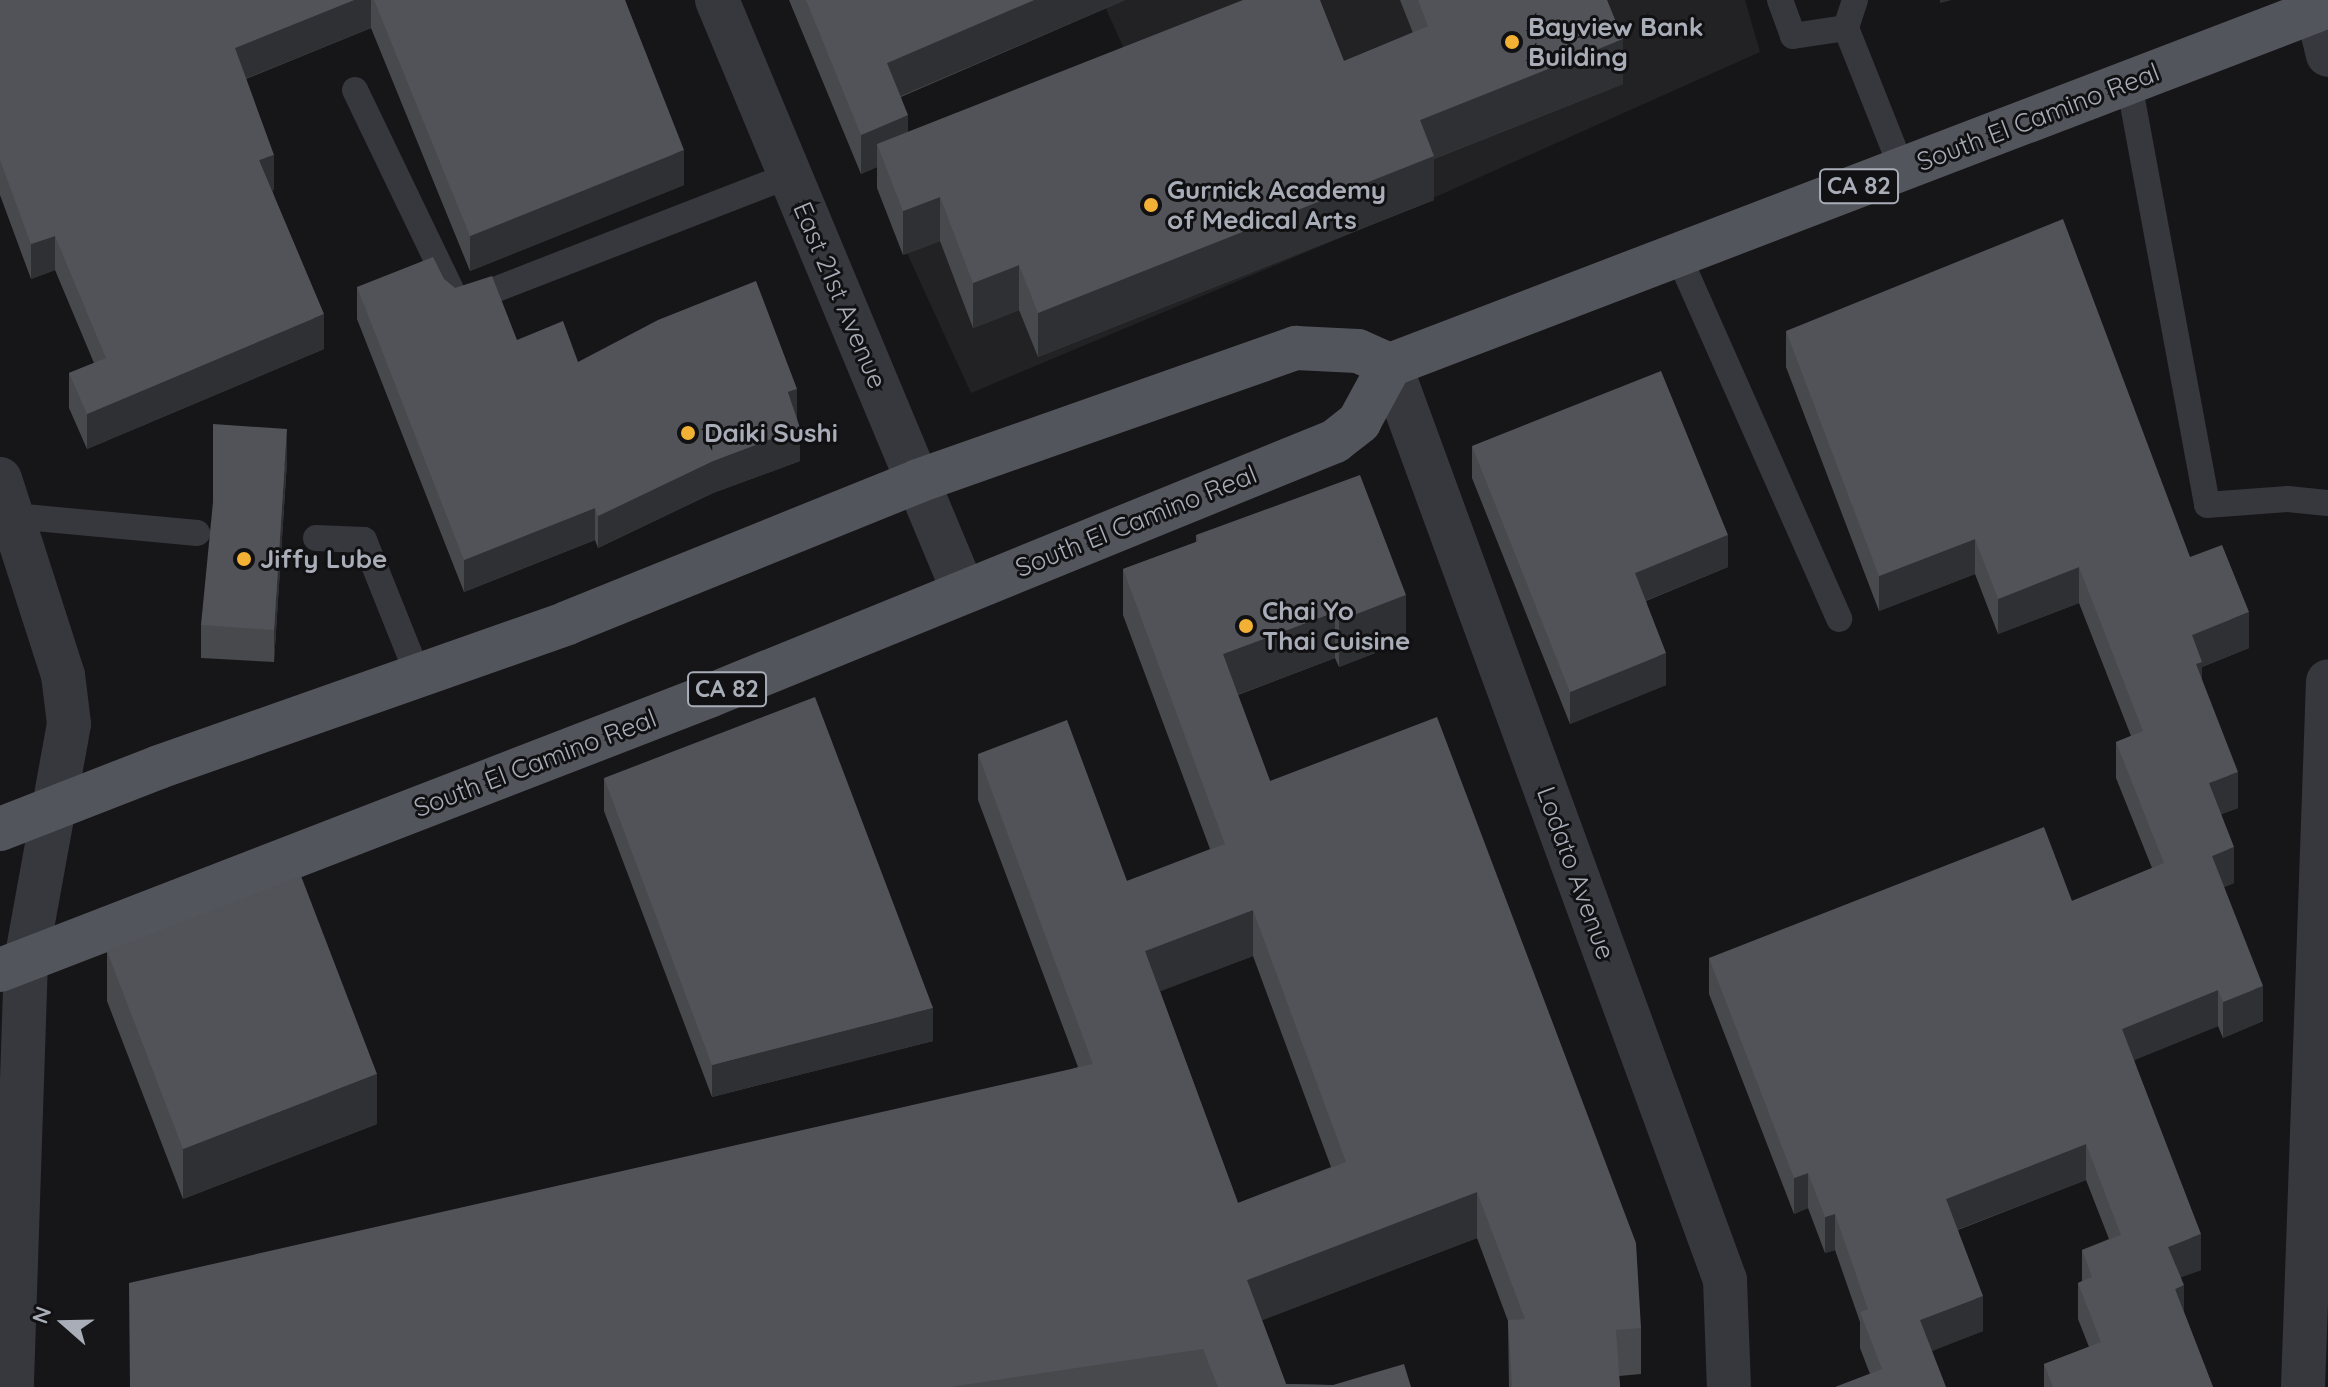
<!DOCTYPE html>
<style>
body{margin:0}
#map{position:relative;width:2328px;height:1387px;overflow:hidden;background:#161618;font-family:Quicksand,sans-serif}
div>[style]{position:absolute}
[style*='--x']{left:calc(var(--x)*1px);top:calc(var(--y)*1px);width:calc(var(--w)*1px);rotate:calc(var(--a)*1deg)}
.built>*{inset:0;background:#222225}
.lane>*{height:26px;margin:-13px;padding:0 13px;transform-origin:13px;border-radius:13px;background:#37383d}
.street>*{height:44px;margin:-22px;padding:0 22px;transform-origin:22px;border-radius:22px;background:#37383d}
.primary>*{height:44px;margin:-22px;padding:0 22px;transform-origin:22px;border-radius:22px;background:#53555c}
.wall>*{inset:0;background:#47494d}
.shaded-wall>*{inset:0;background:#2f3033}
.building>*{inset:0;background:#525359}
.dots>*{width:22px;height:22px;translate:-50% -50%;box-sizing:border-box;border:4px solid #111113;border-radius:50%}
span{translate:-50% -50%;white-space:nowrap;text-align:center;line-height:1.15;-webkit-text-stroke:6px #111113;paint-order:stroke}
.shield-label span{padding:2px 6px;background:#111113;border:2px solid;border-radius:6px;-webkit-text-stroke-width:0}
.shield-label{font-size:24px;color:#a8adb8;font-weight:700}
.poi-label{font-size:26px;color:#a8adb8;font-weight:700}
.left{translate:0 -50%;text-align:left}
.street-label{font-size:26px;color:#a8adb8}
.north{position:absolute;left:24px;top:1283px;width:80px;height:80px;-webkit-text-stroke:6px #111113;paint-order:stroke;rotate:290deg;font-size:22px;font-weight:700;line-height:32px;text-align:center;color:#a8adb8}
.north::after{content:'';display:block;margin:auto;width:28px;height:36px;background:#a8adb8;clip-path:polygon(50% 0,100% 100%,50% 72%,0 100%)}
</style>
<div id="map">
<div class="built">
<i style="clip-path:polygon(1102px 0,1745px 0,1760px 52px,1395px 215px,971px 393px,880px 194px,1128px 58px)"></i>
</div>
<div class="lane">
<i style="--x:1780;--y:0;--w:38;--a:70"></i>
<i style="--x:1793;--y:36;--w:54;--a:-8.6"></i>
<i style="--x:1855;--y:0;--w:29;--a:108"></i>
<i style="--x:1846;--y:28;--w:152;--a:68.3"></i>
<i style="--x:2129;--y:83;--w:429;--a:79.5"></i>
<i style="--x:2207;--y:505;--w:81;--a:-4.2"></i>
<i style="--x:2288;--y:499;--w:40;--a:5.7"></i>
<i style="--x:355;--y:90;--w:237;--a:64.3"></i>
<i style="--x:458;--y:304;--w:356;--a:-21.2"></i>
<i style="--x:1678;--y:255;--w:398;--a:66.1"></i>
<i style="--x:14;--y:516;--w:184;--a:5.3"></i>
<i style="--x:316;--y:538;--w:48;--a:2.4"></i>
<i style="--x:364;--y:540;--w:145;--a:68.2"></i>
</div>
<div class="street">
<i style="--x:717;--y:0;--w:639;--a:67.37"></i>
<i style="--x:2317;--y:10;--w:46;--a:76.3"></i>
<i style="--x:1390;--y:365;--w:974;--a:69.89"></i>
<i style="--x:1725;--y:1280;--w:107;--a:87.9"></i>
<i style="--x:0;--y:479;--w:206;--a:72.2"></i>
<i style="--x:63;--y:675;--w:49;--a:83"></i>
<i style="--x:69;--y:724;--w:240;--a:100.3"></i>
<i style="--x:26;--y:960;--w:427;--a:91.9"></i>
<i style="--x:2303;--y:1387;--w:706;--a:-87.97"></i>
</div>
<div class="primary">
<i style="--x:0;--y:829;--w:171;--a:-21.3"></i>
<i style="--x:159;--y:767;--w:433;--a:-19.4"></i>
<i style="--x:567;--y:623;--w:379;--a:-22"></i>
<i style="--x:918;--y:481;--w:401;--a:-19.4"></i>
<i style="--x:1296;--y:348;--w:62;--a:2.8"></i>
<i style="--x:1358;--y:351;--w:35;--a:24"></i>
<i style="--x:1390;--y:365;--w:1004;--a:-20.94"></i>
<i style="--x:0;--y:970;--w:760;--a:-21.13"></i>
<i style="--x:709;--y:696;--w:676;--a:-22.16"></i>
<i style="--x:1335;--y:441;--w:31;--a:-38"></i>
<i style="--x:1359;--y:422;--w:65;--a:-61.5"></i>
</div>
<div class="wall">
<i style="clip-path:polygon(0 0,625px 0,684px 185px,470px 271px,371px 28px,246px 79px,274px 190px,272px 190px,324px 349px,87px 449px,69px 408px,69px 373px,94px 363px,55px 270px,31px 279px,0 195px)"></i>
<i style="clip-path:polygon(789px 0,1125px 0,901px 97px,908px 132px,1344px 61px,1413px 33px,1400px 0,1607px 0,1623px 84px,1434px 159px,1434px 200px,1038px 357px,1019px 310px,973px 328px,940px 241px,903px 255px,877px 188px,877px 167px,861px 174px)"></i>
<i style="clip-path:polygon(444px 279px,517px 340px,578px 362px,797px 420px,800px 461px,713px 493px,598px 548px,595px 540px,464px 592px,357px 319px,357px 287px)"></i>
<i style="clip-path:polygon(1786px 331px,2190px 557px,2249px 648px,2202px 667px,2202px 681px,2238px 808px,2221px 814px,2234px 883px,2224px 887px,2263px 1021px,2223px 1038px,2218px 1026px,2134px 1060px,2201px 1270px,2181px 1277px,2184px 1312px,2213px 1387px,2044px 1387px,2044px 1364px,2089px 1347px,2078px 1319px,2078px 1283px,2082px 1281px,2082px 1250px,2109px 1239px,2086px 1180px,1958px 1230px,1983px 1331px,1870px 1374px,1860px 1348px,1860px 1322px,1835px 1250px,1825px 1253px,1808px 1208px,1794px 1214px,1709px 994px,1709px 958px,2072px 901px,2152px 868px,2116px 778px,2116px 742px,2131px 736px,2079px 603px,1998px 634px,1975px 574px,1879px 611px,1786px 367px)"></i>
<i style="clip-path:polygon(1472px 446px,1728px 567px,1646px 601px,1666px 685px,1570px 724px,1472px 478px)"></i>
<i style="clip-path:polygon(287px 461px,274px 662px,201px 658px,201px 625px)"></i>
<i style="clip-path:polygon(evenodd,1196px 535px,1406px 641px,1339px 667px,1335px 658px,1238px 695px,1270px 781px,1641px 1328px,1641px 1374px,1619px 1376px,1620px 1387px,1509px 1387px,1508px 1321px,1477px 1238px,1262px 1320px,1286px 1384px,1411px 1387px,130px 1387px,1078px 1067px,978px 800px,978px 754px,1127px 881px,1210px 849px,1123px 615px,1123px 569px,1196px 542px,1196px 535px,1253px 956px,1331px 1167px,1238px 1203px,1160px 991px,1253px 956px)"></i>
<i style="clip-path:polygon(604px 778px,933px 1041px,712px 1097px,604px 811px)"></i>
<i style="clip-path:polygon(107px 951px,377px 1124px,183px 1199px,107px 1001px)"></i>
</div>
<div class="shaded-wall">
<i style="clip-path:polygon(354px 0,371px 0,371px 28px,235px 83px,235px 48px)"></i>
<i style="clip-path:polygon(1034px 0,1125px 0,887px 102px,887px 63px)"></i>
<i style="clip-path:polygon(1940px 0,1952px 0,1940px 3px)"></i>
<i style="clip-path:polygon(1623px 39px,1623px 84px,1434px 159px,1434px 200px,1038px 357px,1038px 313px,1420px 120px)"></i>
<i style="clip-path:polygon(908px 115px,908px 154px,877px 144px,877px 167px,861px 174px,861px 135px)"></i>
<i style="clip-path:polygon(684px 150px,684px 185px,470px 271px,470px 236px)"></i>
<i style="clip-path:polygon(274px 155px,274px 190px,259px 195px,259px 160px)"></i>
<i style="clip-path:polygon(940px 197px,940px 241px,903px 255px,903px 211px)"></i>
<i style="clip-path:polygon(55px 236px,55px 270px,31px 279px,31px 244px)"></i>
<i style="clip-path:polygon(1019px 265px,1019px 310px,973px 328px,973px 283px)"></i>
<i style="clip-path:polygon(324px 314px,324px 349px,87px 449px,87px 414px)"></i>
<i style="clip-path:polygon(797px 389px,797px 421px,788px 392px)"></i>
<i style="clip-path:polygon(800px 428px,800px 461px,713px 493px,598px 548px,598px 516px,713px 461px)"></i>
<i style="clip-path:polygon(287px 429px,287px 461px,274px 662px,274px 630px)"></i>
<i style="clip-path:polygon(595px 508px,595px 540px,464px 592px,464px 560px)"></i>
<i style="clip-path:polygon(1728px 535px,1728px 567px,1635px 605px,1635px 573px)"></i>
<i style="clip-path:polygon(1975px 539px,1975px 574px,1879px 611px,1879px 576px)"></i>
<i style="clip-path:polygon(2079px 567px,2079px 603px,1998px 634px,1998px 599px)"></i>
<i style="clip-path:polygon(1406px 595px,1406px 641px,1339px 667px,1339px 621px)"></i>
<i style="clip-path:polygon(1335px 612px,1335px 658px,1223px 700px,1223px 654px)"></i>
<i style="clip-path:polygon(2249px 612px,2249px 648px,2202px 667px,2202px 698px,2192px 671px,2192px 635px)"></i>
<i style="clip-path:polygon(1666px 653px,1666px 685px,1570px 724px,1570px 692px)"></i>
<i style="clip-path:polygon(2238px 772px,2238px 808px,2209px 819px,2209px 783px)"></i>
<i style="clip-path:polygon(2234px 847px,2234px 883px,2212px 892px,2212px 856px)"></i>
<i style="clip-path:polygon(1253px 910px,1253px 956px,1145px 997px,1145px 951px)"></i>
<i style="clip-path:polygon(2263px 986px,2263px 1021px,2223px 1038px,2223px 1002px)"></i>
<i style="clip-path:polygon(2218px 990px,2218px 1026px,2122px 1065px,2122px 1029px)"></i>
<i style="clip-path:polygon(933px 1008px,933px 1041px,712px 1097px,712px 1065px)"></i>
<i style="clip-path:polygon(377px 1074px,377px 1124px,183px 1199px,183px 1149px)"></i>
<i style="clip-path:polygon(2086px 1144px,2086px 1180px,1946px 1234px,1946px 1199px)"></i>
<i style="clip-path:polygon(1808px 1173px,1808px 1208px,1794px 1214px,1794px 1178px)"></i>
<i style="clip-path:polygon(1477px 1192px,1477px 1238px,1247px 1326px,1247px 1280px)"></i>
<i style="clip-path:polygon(1835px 1214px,1835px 1250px,1825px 1253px,1825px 1217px)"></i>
<i style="clip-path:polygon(2201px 1234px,2201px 1270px,2168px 1282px,2168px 1247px)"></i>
<i style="clip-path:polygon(2184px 1285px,2184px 1321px,2175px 1289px)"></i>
<i style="clip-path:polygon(1983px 1296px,1983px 1331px,1920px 1356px,1920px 1320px)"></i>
</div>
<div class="building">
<i style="clip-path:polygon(0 0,354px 0,235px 48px,274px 155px,259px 160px,324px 314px,87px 414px,69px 373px,106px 358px,55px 236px,31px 244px,0 160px)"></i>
<i style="clip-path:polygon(374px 0,625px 0,684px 150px,470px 236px)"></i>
<i style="clip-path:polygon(806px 0,1034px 0,887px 63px,908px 115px,861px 135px)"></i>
<i style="clip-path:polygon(1243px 0,1320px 0,1344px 61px,1428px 26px,1418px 0,1607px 0,1623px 39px,1420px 120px,1434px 156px,1038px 313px,1019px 265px,973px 283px,940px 197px,903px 211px,877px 144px)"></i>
<i style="clip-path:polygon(2063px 219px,2190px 557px,2222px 545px,2249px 612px,2192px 635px,2202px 662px,2196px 664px,2238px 772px,2209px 783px,2234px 847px,2212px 856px,2263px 986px,2223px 1002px,2218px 990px,2122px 1029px,2201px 1234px,2168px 1247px,2184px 1285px,2175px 1289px,2213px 1387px,2053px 1387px,2044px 1364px,2101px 1342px,2078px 1283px,2092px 1277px,2082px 1250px,2121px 1235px,2086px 1144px,1946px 1199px,1983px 1296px,1920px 1320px,1946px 1387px,1835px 1387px,1882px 1369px,1860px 1312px,1868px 1309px,1835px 1214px,1825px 1217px,1808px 1173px,1794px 1178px,1709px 958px,2044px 827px,2072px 901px,2164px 863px,2116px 742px,2143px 731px,2079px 567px,1998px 599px,1975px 539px,1879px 576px,1786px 331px)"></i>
<i style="clip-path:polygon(433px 257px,444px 279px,455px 288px,492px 276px,517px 340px,563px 321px,578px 362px,658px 320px,756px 281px,797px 389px,788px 392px,800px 428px,713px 461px,598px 516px,595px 508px,464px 560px,357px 287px)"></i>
<i style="clip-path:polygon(1661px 371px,1728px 535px,1635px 573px,1666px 653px,1570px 692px,1472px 446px)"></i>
<i style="clip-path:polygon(213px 424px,287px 429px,274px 630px,201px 625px,213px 502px)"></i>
<i style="clip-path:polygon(evenodd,1360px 475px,1406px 595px,1339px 621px,1335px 612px,1223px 654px,1270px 781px,1437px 717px,1636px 1243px,1641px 1328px,1616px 1330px,1620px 1387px,1512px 1387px,1508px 1320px,1525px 1319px,1477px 1192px,1247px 1280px,1286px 1384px,1333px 1385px,1404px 1364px,1411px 1387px,1218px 1387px,1203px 1349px,950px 1387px,130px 1387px,129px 1283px,1093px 1064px,978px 754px,1067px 720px,1127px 881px,1225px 844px,1123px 569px,1199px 541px,1196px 535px,1360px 475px,1253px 910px,1346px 1162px,1238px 1203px,1145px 951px,1253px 910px)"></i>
<i style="clip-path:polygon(815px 697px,933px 1008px,712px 1065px,604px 778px)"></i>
<i style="clip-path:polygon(301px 876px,377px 1074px,183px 1149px,107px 951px)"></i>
</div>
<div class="dots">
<i style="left:1512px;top:42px;background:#f2b134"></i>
<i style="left:1151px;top:205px;background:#f2b134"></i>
<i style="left:688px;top:433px;background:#f2b134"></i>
<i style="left:244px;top:559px;background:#f2b134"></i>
<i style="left:1246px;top:626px;background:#f2b134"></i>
</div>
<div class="shield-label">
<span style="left:1859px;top:186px">CA 82</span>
<span style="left:727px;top:689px">CA 82</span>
</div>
<div class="poi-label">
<span class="left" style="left:1528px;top:42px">Bayview Bank<br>Building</span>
<span class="left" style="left:1167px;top:205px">Gurnick Academy<br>of Medical Arts</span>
<span class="left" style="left:704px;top:433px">Daiki Sushi</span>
<span class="left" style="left:260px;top:559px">Jiffy Lube</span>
<span class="left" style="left:1262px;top:626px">Chai Yo<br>Thai Cuisine</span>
</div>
<div class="street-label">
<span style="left:2038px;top:117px;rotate:-21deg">South El Camino Real</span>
<span style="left:840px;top:295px;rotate:67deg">East 21st Avenue</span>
<span style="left:1136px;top:521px;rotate:-22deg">South El Camino Real</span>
<span style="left:535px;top:763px;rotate:-21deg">South El Camino Real</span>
<span style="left:1576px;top:873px;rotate:70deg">Lodato Avenue</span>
</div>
<div class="north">N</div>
</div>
